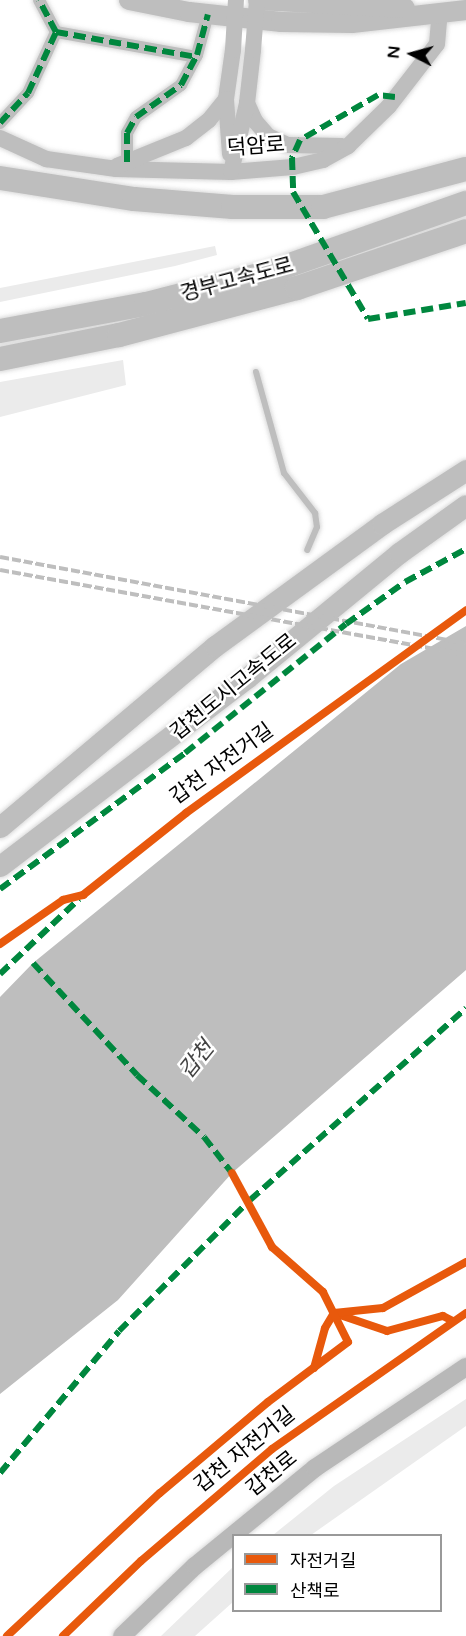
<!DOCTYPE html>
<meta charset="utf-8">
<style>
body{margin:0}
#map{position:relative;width:466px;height:1636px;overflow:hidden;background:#fff;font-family:"Varela Round","Noto Sans KR",sans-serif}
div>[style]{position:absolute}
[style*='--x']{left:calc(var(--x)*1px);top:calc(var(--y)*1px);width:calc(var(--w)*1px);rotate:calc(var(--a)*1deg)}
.green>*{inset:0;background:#ebebeb}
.water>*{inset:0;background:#bebebe}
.roads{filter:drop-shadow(0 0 2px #dbdbdb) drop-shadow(0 0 2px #dbdbdb)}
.service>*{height:6px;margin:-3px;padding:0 3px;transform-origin:3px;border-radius:3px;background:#bebebe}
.minor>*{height:12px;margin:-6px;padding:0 6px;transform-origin:6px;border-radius:6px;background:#bebebe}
.tertiary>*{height:16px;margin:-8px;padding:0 8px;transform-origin:8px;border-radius:8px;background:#bebebe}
.secondary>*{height:18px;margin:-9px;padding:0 9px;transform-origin:9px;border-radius:9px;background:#b8b8b8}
.primary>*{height:20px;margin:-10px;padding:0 10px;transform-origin:10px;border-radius:10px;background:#bebebe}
.trunk>*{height:21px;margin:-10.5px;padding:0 10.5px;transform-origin:10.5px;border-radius:10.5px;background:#bebebe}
.motorway>*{height:24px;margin:-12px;padding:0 12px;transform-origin:12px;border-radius:12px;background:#bebebe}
.rail>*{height:4px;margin-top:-2px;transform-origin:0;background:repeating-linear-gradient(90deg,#bebebe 0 9px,transparent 0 12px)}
.tertiary-bridge>*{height:16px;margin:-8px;padding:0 8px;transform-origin:8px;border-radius:8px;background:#bebebe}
.quiet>*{height:6px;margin-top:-3px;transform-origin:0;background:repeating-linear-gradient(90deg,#00873e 0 12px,transparent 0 18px)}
.cycleway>*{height:8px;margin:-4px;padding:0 4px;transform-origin:4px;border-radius:4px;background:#e8590c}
span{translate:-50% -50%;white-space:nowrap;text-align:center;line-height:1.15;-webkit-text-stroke:5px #fff;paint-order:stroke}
.street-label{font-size:21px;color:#000}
.water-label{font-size:22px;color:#434343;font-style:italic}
.legend{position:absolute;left:232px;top:1534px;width:210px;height:78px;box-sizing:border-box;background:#fff;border:2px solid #999;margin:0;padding:8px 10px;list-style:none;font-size:18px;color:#000}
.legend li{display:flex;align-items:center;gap:12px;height:30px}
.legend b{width:30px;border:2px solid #999}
.north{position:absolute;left:382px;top:24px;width:60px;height:60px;-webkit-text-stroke:4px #fff;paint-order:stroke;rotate:276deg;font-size:16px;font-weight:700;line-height:24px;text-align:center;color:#000}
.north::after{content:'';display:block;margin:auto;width:21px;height:27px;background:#000;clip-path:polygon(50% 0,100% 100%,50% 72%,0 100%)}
</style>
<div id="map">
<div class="green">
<i style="clip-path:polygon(215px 246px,217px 255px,175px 266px,0 302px,0 288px)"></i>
<i style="clip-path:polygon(123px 360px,126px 385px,0 417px,0 382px)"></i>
<i style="clip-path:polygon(466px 1399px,466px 1426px,311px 1535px,273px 1535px,334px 1486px)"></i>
<i style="clip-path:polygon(233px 1567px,233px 1602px,195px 1636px,161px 1636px)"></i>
</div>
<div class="water">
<i style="clip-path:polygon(466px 626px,466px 970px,232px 1173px,118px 1300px,0 1394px,0 997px,33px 963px,401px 664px)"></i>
</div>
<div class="roads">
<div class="service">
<i style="--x:256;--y:372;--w:105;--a:74.5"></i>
<i style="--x:284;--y:473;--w:51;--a:52.2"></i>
<i style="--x:315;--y:513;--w:14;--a:82"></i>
<i style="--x:317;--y:527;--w:25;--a:113"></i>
</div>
<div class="minor">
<i style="--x:56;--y:32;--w:142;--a:10.1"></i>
<i style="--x:0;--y:123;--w:41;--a:-47"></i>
<i style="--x:28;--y:93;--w:67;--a:-65.3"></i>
<i style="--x:56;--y:32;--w:36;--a:-118"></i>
<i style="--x:127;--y:162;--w:29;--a:-90"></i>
<i style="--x:127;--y:133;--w:18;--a:-61"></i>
<i style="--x:136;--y:117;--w:55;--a:-35.4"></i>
<i style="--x:181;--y:85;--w:34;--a:-62"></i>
<i style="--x:197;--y:55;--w:42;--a:-75"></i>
</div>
<div class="tertiary">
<i style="--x:247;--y:103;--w:20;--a:66"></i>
<i style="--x:255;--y:121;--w:20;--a:49"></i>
<i style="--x:268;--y:136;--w:21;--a:25"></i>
<i style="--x:287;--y:145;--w:55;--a:1"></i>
<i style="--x:0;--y:138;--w:51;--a:24.5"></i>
<i style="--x:46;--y:159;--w:71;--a:8.1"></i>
<i style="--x:116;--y:169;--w:115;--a:1.5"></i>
<i style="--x:231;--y:172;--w:62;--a:-4.6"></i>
<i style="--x:293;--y:167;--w:31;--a:-13"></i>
<i style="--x:323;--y:160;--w:29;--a:-29"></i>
<i style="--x:348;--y:146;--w:57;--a:-44.3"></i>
<i style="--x:389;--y:106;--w:78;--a:-52.3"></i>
<i style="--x:437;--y:44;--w:32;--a:-85"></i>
<i style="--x:230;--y:154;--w:55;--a:-94.2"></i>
<i style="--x:226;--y:99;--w:49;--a:-81.9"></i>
<i style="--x:117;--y:166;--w:74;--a:-22.1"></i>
<i style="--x:186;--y:138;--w:29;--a:-38"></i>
<i style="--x:209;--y:120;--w:27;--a:-51"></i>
<i style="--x:231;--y:172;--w:71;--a:-76.9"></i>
<i style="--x:247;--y:103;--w:53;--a:-83.5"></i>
</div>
<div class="secondary">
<i style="--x:122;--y:1636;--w:101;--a:-43.8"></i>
<i style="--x:195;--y:1566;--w:155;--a:-39.2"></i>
<i style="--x:315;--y:1468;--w:182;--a:-33.8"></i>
</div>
<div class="primary">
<i style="--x:129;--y:0;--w:61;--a:11.3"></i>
<i style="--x:189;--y:12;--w:93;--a:6.2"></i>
<i style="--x:281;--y:22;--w:71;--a:0.8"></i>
<i style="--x:352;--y:23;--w:115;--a:-6.5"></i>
<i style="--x:258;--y:0;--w:147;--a:3.1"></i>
</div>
<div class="trunk">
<i style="--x:0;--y:827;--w:281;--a:-40.1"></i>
<i style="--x:215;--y:646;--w:207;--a:-36.1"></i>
<i style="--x:382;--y:524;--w:100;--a:-32.7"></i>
<i style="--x:0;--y:866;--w:312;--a:-37.3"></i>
<i style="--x:248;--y:677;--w:195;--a:-39.4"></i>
<i style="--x:399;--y:553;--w:82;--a:-35.6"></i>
</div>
<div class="motorway">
<i style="--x:0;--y:178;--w:136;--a:8.9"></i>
<i style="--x:134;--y:199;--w:99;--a:4.6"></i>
<i style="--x:233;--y:207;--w:90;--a:0"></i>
<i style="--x:323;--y:207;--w:148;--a:-14.9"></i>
<i style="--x:0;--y:331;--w:148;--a:-10.5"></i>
<i style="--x:146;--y:304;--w:125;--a:-14.4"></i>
<i style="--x:267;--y:273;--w:211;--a:-19.4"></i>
<i style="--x:0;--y:359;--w:121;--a:-11.4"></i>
<i style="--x:119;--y:335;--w:184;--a:-14.8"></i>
<i style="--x:297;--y:288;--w:178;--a:-18.6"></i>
</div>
</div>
<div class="rail">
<i style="--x:0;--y:557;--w:474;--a:10.5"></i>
<i style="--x:0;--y:570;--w:474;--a:10.3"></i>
</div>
<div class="tertiary-bridge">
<i style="--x:233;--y:50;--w:50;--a:-86.6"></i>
<i style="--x:253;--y:50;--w:50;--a:-85.4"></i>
</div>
<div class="quiet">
<i style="--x:56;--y:32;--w:142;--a:10.1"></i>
<i style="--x:395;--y:97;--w:17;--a:-173"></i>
<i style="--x:378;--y:95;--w:90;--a:150"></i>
<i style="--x:300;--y:140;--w:20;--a:114"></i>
<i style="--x:292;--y:158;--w:34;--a:88"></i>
<i style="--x:293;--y:192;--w:147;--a:59.4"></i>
<i style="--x:368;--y:319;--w:99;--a:-9.3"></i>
<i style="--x:0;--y:123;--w:41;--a:-47"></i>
<i style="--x:28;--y:93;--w:67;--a:-65.3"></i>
<i style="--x:56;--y:32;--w:36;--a:-118"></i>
<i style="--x:127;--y:162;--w:29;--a:-90"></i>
<i style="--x:127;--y:133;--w:18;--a:-61"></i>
<i style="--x:136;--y:117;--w:55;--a:-35.4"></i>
<i style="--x:181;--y:85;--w:34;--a:-62"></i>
<i style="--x:197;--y:55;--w:42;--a:-75"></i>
<i style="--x:0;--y:889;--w:230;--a:-36.3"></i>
<i style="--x:185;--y:753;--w:206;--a:-38.7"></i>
<i style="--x:346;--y:624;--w:72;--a:-35.4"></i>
<i style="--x:405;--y:582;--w:69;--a:-28.4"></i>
<i style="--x:33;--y:963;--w:153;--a:47.1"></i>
<i style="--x:137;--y:1075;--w:91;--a:42.8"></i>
<i style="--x:204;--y:1137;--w:46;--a:52.1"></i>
<i style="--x:0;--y:974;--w:109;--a:-43.5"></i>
<i style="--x:0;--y:1473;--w:185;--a:-50"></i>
<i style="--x:119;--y:1331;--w:185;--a:-45"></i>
<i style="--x:250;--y:1200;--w:289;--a:-41.6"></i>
</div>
<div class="cycleway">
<i style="--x:0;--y:944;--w:77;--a:-34.9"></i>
<i style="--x:63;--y:900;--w:21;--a:-14"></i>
<i style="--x:83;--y:895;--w:132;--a:-38.5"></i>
<i style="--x:186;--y:813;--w:346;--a:-35.9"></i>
<i style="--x:337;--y:1314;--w:53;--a:18.8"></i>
<i style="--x:387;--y:1331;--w:58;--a:-15"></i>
<i style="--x:443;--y:1316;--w:11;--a:27"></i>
<i style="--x:314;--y:1368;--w:41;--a:-74.6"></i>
<i style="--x:325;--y:1328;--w:17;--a:-59"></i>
<i style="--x:334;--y:1313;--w:49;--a:-5.8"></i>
<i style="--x:383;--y:1308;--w:95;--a:-29"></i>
<i style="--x:7;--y:1636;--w:209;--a:-43.1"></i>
<i style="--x:160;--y:1493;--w:141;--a:-40.1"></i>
<i style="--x:268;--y:1402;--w:100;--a:-36.9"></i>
<i style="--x:348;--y:1342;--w:56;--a:-116.6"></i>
<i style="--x:323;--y:1292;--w:68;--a:-138.6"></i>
<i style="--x:272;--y:1247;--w:84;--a:-118.4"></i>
<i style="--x:63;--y:1636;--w:108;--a:-43.9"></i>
<i style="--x:141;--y:1561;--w:172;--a:-40.5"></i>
<i style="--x:272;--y:1449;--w:237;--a:-35"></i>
</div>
<div class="street-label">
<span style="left:256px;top:147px;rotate:-4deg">덕암로</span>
<span style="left:237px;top:280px;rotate:-15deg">경부고속도로</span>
<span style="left:234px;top:687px;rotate:-39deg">갑천도시고속도로</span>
<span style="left:222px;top:764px;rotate:-36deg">갑천 자전거길</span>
<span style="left:245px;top:1450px;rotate:-39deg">갑천 자전거길</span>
<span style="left:272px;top:1474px;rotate:-39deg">갑천로</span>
</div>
<div class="water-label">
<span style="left:197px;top:1060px;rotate:-51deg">갑천</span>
</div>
<ul class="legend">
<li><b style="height:8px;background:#e8590c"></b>자전거길</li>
<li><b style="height:8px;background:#00873e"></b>산책로</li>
</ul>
<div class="north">N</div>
</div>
